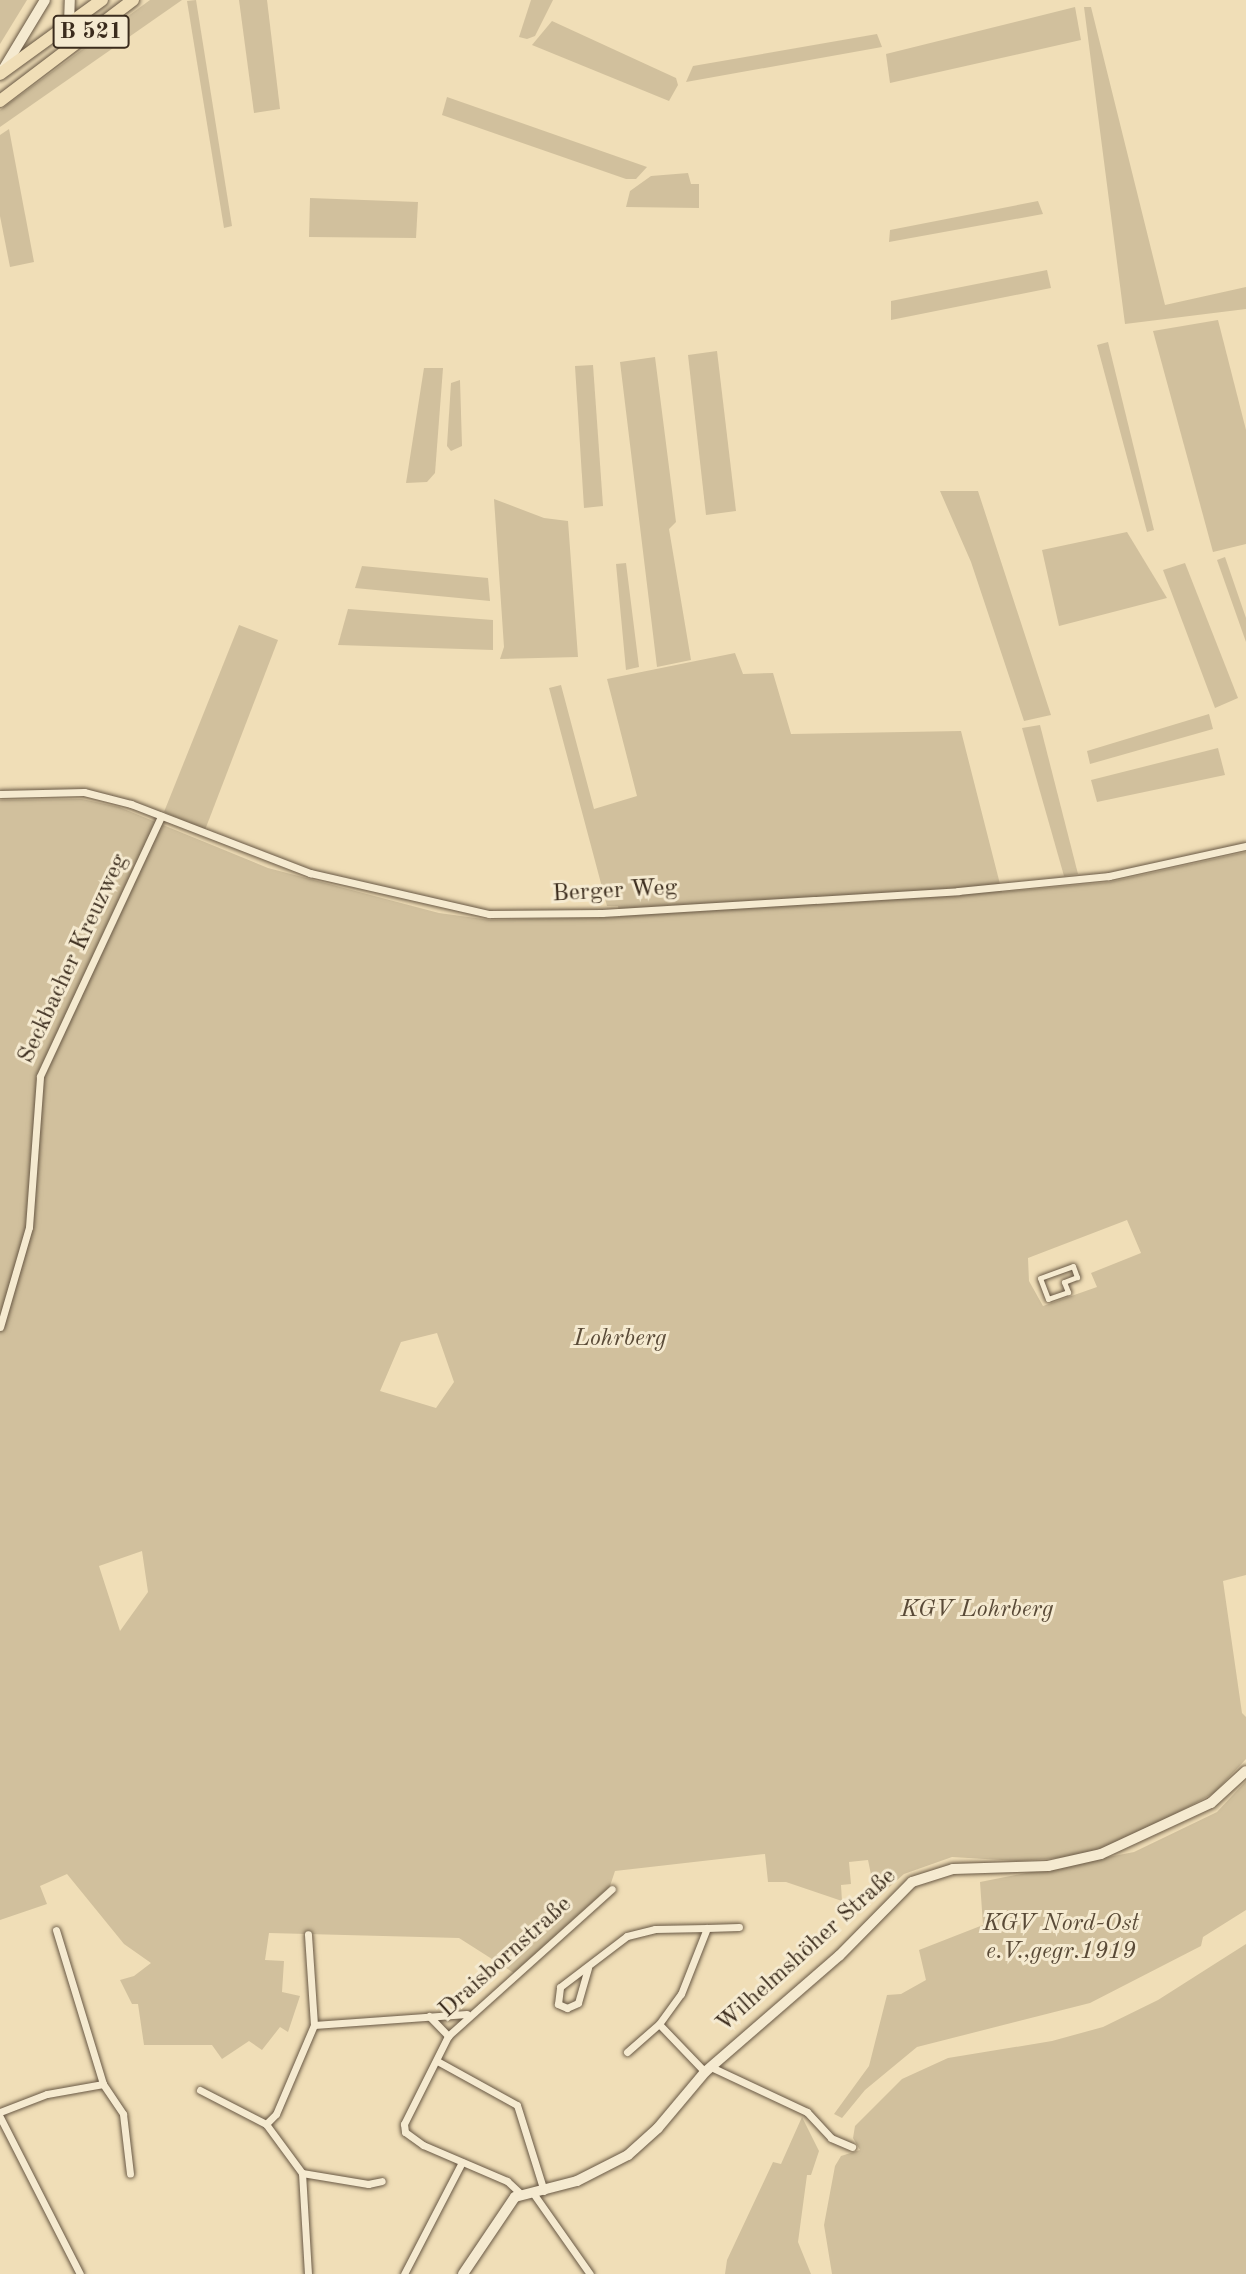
<!DOCTYPE html>
<meta charset="utf-8">
<style>
body{margin:0}
#map{position:relative;width:1246px;height:2274px;overflow:hidden;background:#f0deb7;font-family:"Old Standard TT",serif}
div>[style]{position:absolute}
[style*='--x']{left:calc(var(--x)*1px);top:calc(var(--y)*1px);width:calc(var(--w)*1px);rotate:calc(var(--a)*1deg)}
.green>*{inset:0;background:#d1c09d}
.roads{filter:drop-shadow(0 0 2px #685844) drop-shadow(0 0 2px #685844)}
.pedestrian>*{height:5px;margin:-2.5px;padding:0 2.5px;transform-origin:2.5px;border-radius:2.5px;background:#f5ead0}
.minor>*{height:7px;margin:-3.5px;padding:0 3.5px;transform-origin:3.5px;border-radius:3.5px;background:#f5ead0}
.tertiary>*{height:10px;margin:-5px;padding:0 5px;transform-origin:5px;border-radius:5px;background:#f5ead0}
.secondary>*{height:10px;margin:-5px;padding:0 5px;transform-origin:5px;border-radius:5px;background:#f5ead0}
.primary>*{height:12px;margin:-6px;padding:0 6px;transform-origin:6px;border-radius:6px;background:#f0deb7}
span{translate:-50% -50%;white-space:nowrap;text-align:center;line-height:1.15;-webkit-text-stroke:6px #f5ead0;paint-order:stroke}
.shield-label span{padding:2px 5px;background:#f5ead0;border:2px solid;border-radius:5px;-webkit-text-stroke-width:0}
.shield-label{font-size:23px;color:#3b2c1d;font-weight:700}
.street-label{font-size:24px;color:#3b2c1d}
.park-label{font-size:24px;color:#594a37;font-style:italic}
</style>
<div id="map">
<div class="green">
<i style="clip-path:polygon(0 0,27px 0,0 44px)"></i>
<i style="clip-path:polygon(150px 0,182px 0,0 127px,0 110px)"></i>
<i style="clip-path:polygon(196px 0,232px 226px,224px 228px,187px 1px)"></i>
<i style="clip-path:polygon(239px 0,267px 0,280px 109px,254px 113px)"></i>
<i style="clip-path:polygon(531px 0,553px 0,535px 36px,527px 39px,519px 37px)"></i>
<i style="clip-path:polygon(1075px 7px,1081px 40px,890px 83px,886px 54px)"></i>
<i style="clip-path:polygon(1084px 7px,1091px 7px,1165px 305px,1246px 287px,1246px 309px,1125px 324px)"></i>
<i style="clip-path:polygon(552px 21px,676px 78px,678px 85px,669px 101px,532px 45px)"></i>
<i style="clip-path:polygon(877px 34px,882px 47px,686px 82px,693px 66px)"></i>
<i style="clip-path:polygon(447px 97px,647px 167px,636px 179px,626px 179px,442px 115px)"></i>
<i style="clip-path:polygon(9px 129px,34px 262px,10px 267px,0 216px,0 135px)"></i>
<i style="clip-path:polygon(688px 173px,691px 184px,699px 184px,699px 208px,626px 207px,630px 191px,651px 176px)"></i>
<i style="clip-path:polygon(310px 198px,418px 202px,416px 238px,309px 237px)"></i>
<i style="clip-path:polygon(1038px 201px,1043px 214px,889px 242px,890px 230px)"></i>
<i style="clip-path:polygon(1047px 270px,1051px 288px,891px 320px,891px 301px)"></i>
<i style="clip-path:polygon(1218px 320px,1246px 430px,1246px 544px,1213px 552px,1153px 331px)"></i>
<i style="clip-path:polygon(1108px 342px,1154px 530px,1147px 532px,1097px 345px)"></i>
<i style="clip-path:polygon(717px 351px,736px 511px,706px 515px,688px 355px)"></i>
<i style="clip-path:polygon(655px 357px,676px 522px,669px 529px,691px 660px,657px 667px,620px 362px)"></i>
<i style="clip-path:polygon(593px 365px,603px 506px,584px 508px,575px 366px)"></i>
<i style="clip-path:polygon(424px 368px,443px 368px,435px 473px,427px 482px,406px 483px)"></i>
<i style="clip-path:polygon(460px 380px,462px 446px,451px 451px,447px 446px,451px 383px)"></i>
<i style="clip-path:polygon(940px 491px,978px 491px,1051px 715px,1024px 721px,971px 562px)"></i>
<i style="clip-path:polygon(494px 499px,544px 518px,568px 521px,578px 657px,500px 659px,504px 647px)"></i>
<i style="clip-path:polygon(1127px 532px,1167px 598px,1059px 626px,1042px 550px)"></i>
<i style="clip-path:polygon(1225px 557px,1246px 618px,1246px 642px,1217px 560px)"></i>
<i style="clip-path:polygon(626px 563px,639px 667px,626px 670px,616px 564px)"></i>
<i style="clip-path:polygon(1185px 563px,1238px 698px,1215px 708px,1163px 570px)"></i>
<i style="clip-path:polygon(362px 566px,488px 578px,490px 601px,355px 588px)"></i>
<i style="clip-path:polygon(348px 609px,493px 620px,493px 650px,338px 645px)"></i>
<i style="clip-path:polygon(239px 625px,278px 640px,205px 830px,164px 812px)"></i>
<i style="clip-path:polygon(evenodd,735px 653px,743px 674px,773px 673px,791px 734px,961px 731px,1002px 892px,1110px 882px,1246px 852px,1246px 1575px,1223px 1581px,1242px 1713px,1246px 1717px,1246px 1759px,1214px 1793px,1125px 1841px,1072px 1857px,1018px 1861px,952px 1857px,904px 1874px,876px 1899px,868px 1860px,849px 1862px,851px 1884px,841px 1885px,842px 1901px,786px 1882px,768px 1882px,765px 1854px,615px 1871px,610px 1886px,514px 1973px,459px 1938px,269px 1933px,265px 1960px,284px 1961px,282px 1992px,300px 1996px,288px 2032px,280px 2027px,262px 2050px,249px 2041px,222px 2059px,212px 2045px,144px 2045px,138px 2004px,132px 2004px,120px 1980px,134px 1976px,151px 1963px,124px 1944px,67px 1874px,40px 1886px,47px 1904px,0 1920px,0 800px,82px 799px,119px 807px,268px 868px,439px 913px,490px 920px,620px 917px,618px 906px,607px 906px,549px 688px,561px 685px,594px 809px,637px 796px,607px 679px,735px 653px,1127px 1220px,1141px 1253px,1091px 1273px,1097px 1287px,1043px 1306px,1029px 1281px,1028px 1258px,1127px 1220px,735px 653px,437px 1333px,454px 1382px,436px 1408px,380px 1391px,401px 1342px,437px 1333px,735px 653px,142px 1551px,148px 1592px,120px 1631px,99px 1566px,142px 1551px)"></i>
<i style="clip-path:polygon(1209px 714px,1213px 729px,1090px 764px,1087px 751px)"></i>
<i style="clip-path:polygon(1040px 725px,1078px 874px,1064px 876px,1022px 728px)"></i>
<i style="clip-path:polygon(1218px 748px,1225px 775px,1097px 802px,1091px 780px)"></i>
<i style="clip-path:polygon(1246px 1781px,1246px 1910px,1203px 1937px,1201px 1946px,1090px 2003px,917px 2047px,865px 2090px,842px 2118px,834px 2114px,869px 2066px,887px 1995px,901px 1994px,926px 1980px,919px 1950px,983px 1925px,980px 1882px,1134px 1852px,1217px 1812px)"></i>
<i style="clip-path:polygon(1246px 1944px,1246px 2274px,832px 2274px,824px 2225px,835px 2166px,841px 2156px,860px 2150px,853px 2138px,855px 2126px,902px 2079px,948px 2058px,1052px 2041px,1103px 2027px,1158px 2000px)"></i>
<i style="clip-path:polygon(802px 2117px,819px 2151px,811px 2175px,807px 2175px,798px 2242px,811px 2274px,725px 2274px,727px 2260px,773px 2162px,781px 2164px)"></i>
</div>
<div class="roads">
<div class="pedestrian">
<i style="--x:1073;--y:1266;--w:12;--a:70"></i>
<i style="--x:1077;--y:1277;--w:14;--a:159"></i>
<i style="--x:1064;--y:1282;--w:11;--a:68"></i>
<i style="--x:1068;--y:1292;--w:21;--a:161"></i>
<i style="--x:1048;--y:1299;--w:22;--a:-111"></i>
<i style="--x:1040;--y:1278;--w:35;--a:-20"></i>
</div>
<div class="minor">
<i style="--x:0;--y:794;--w:84;--a:-1.4"></i>
<i style="--x:84;--y:792;--w:49;--a:14.3"></i>
<i style="--x:131;--y:804;--w:192;--a:21.1"></i>
<i style="--x:310;--y:873;--w:184;--a:12.9"></i>
<i style="--x:489;--y:914;--w:113;--a:-0.5"></i>
<i style="--x:602;--y:913;--w:357;--a:-3.5"></i>
<i style="--x:958;--y:891;--w:152;--a:-5.7"></i>
<i style="--x:1109;--y:876;--w:140;--a:-12.4"></i>
<i style="--x:0;--y:1327;--w:104;--a:-73.8"></i>
<i style="--x:29;--y:1227;--w:151;--a:-85.8"></i>
<i style="--x:40;--y:1076;--w:287;--a:-65"></i>
<i style="--x:56;--y:1930;--w:161;--a:73"></i>
<i style="--x:103;--y:2084;--w:36;--a:56"></i>
<i style="--x:123;--y:2114;--w:60;--a:83.3"></i>
<i style="--x:588;--y:1968;--w:36;--a:106"></i>
<i style="--x:578;--y:2003;--w:12;--a:156"></i>
<i style="--x:567;--y:2008;--w:10;--a:-156"></i>
<i style="--x:558;--y:2004;--w:17;--a:-83"></i>
<i style="--x:560;--y:1987;--w:84;--a:-37.3"></i>
<i style="--x:627;--y:1936;--w:29;--a:-14"></i>
<i style="--x:655;--y:1929;--w:52;--a:-1.1"></i>
<i style="--x:429;--y:2016;--w:28;--a:46"></i>
<i style="--x:314;--y:2025;--w:153;--a:-4.1"></i>
<i style="--x:627;--y:2052;--w:43;--a:-41.2"></i>
<i style="--x:439;--y:2062;--w:89;--a:28.9"></i>
<i style="--x:517;--y:2105;--w:90;--a:72.6"></i>
<i style="--x:711;--y:2067;--w:106;--a:25.1"></i>
<i style="--x:807;--y:2112;--w:35;--a:47"></i>
<i style="--x:831;--y:2138;--w:23;--a:23"></i>
<i style="--x:705;--y:2072;--w:66;--a:-133.8"></i>
<i style="--x:659;--y:2024;--w:37;--a:-54"></i>
<i style="--x:681;--y:1994;--w:71;--a:-68.5"></i>
<i style="--x:707;--y:1928;--w:32;--a:-2"></i>
<i style="--x:200;--y:2090;--w:74;--a:27.3"></i>
<i style="--x:266;--y:2124;--w:61;--a:53.7"></i>
<i style="--x:302;--y:2173;--w:101;--a:86.6"></i>
<i style="--x:0;--y:2112;--w:50;--a:-21"></i>
<i style="--x:47;--y:2094;--w:57;--a:-10.1"></i>
<i style="--x:0;--y:2117;--w:176;--a:63"></i>
<i style="--x:266;--y:2124;--w:14;--a:-45"></i>
<i style="--x:276;--y:2114;--w:97;--a:-66.9"></i>
<i style="--x:314;--y:2025;--w:91;--a:-93.8"></i>
<i style="--x:302;--y:2173;--w:67;--a:9.5"></i>
<i style="--x:368;--y:2184;--w:14;--a:-12"></i>
<i style="--x:533;--y:2193;--w:99;--a:54.9"></i>
<i style="--x:521;--y:2194;--w:19;--a:-137"></i>
<i style="--x:507;--y:2181;--w:91;--a:-156.8"></i>
<i style="--x:423;--y:2145;--w:22;--a:-144"></i>
<i style="--x:405;--y:2132;--w:8;--a:-97"></i>
<i style="--x:404;--y:2124;--w:98;--a:-63.4"></i>
<i style="--x:448;--y:2036;--w:220;--a:-41.9"></i>
<i style="--x:404;--y:2274;--w:126;--a:-62.6"></i>
</div>
<div class="tertiary">
<i style="--x:69;--y:23;--w:23;--a:-88"></i>
<i style="--x:4;--y:68;--w:79;--a:-58.9"></i>
</div>
<div class="secondary">
<i style="--x:463;--y:2274;--w:93;--a:-56"></i>
<i style="--x:515;--y:2197;--w:64;--a:-14.5"></i>
<i style="--x:577;--y:2181;--w:57;--a:-27"></i>
<i style="--x:628;--y:2155;--w:40;--a:-42"></i>
<i style="--x:658;--y:2128;--w:73;--a:-50"></i>
<i style="--x:705;--y:2072;--w:177;--a:-40.9"></i>
<i style="--x:839;--y:1956;--w:104;--a:-45.4"></i>
<i style="--x:912;--y:1882;--w:43;--a:-17.6"></i>
<i style="--x:953;--y:1869;--w:95;--a:-1.8"></i>
<i style="--x:1048;--y:1866;--w:54;--a:-12.8"></i>
<i style="--x:1101;--y:1854;--w:121;--a:-24.9"></i>
<i style="--x:1211;--y:1803;--w:47;--a:-42.4"></i>
</div>
<div class="primary">
<i style="--x:0;--y:74;--w:126;--a:-36"></i>
<i style="--x:0;--y:101;--w:167;--a:-37.2"></i>
</div>
</div>
<div class="shield-label">
<span style="left:91px;top:32px">B 521</span>
</div>
<div class="street-label">
<span style="left:615px;top:892px;rotate:-3deg">Berger Weg</span>
<span style="left:74px;top:959px;rotate:-65deg">Seckbacher Kreuzweg</span>
<span style="left:807px;top:1951px;rotate:-42deg">Wilhelmshöher Straße</span>
<span style="left:506px;top:1958px;rotate:-42deg">Draisbornstraße</span>
</div>
<div class="park-label">
<span style="left:620px;top:1340px">Lohrberg</span>
<span style="left:977px;top:1611px">KGV Lohrberg</span>
<span style="left:1061px;top:1939px">KGV Nord-Ost<br>e.V.,gegr.1919</span>
</div>
</div>
